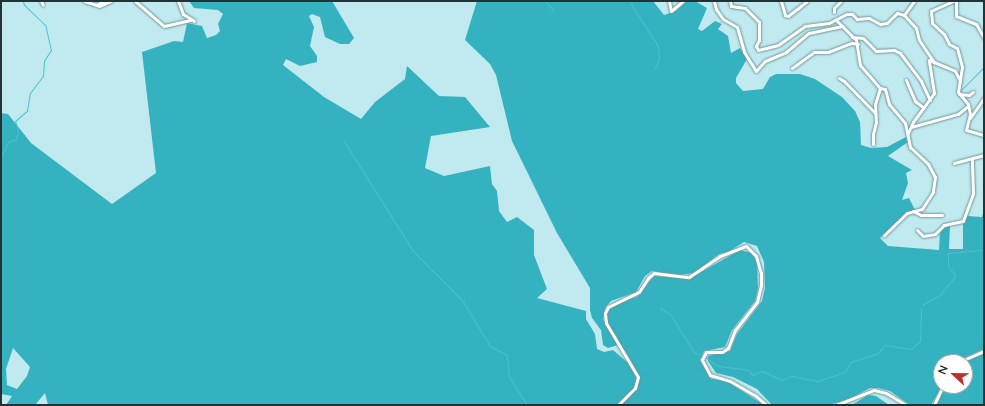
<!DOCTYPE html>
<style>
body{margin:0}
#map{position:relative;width:985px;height:406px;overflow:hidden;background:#c0eaf0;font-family:Lato,sans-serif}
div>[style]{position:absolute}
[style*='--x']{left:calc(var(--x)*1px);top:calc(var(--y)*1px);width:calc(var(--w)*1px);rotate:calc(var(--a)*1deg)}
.forest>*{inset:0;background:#34b2c0}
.stream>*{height:1px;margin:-0.5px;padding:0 0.5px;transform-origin:0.5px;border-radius:0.5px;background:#49c2d0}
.roads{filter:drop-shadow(0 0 1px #6e959a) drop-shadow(0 0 1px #6e959a)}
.minor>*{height:3px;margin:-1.5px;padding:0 1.5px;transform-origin:1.5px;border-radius:1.5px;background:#fff}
span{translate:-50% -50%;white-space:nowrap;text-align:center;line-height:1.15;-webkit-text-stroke:3.5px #fff;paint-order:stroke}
.frame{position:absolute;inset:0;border:2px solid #223235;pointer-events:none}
.north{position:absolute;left:933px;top:354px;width:40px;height:40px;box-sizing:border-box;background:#fff;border:1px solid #a7adae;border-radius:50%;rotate:292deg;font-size:11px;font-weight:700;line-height:16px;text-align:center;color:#223235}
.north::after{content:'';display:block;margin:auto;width:14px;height:18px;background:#bf302f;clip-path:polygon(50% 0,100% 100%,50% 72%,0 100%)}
</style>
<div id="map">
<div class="forest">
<i style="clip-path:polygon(evenodd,189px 1px,332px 1px,354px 38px,349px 44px,340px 44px,325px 37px,320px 17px,312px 14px,309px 16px,314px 27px,310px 46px,317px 56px,317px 62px,300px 66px,286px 59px,283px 65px,324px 97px,361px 119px,375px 102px,405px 79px,407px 66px,439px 96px,465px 97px,490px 127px,431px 136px,425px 168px,444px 176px,490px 166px,492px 184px,497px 191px,499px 211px,507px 222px,517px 217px,534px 230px,534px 255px,547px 289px,537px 298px,586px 311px,586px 319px,595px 334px,597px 349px,604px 352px,613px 350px,627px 362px,631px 361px,607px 325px,606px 314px,609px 308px,620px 301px,637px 297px,654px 276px,689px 279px,740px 250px,752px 253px,757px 262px,758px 288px,755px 301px,732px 330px,725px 347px,704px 351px,700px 360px,711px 379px,725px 380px,764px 405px,48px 405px,45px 393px,35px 405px,6px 405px,12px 396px,1px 394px,1px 113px,8px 114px,31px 143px,112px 204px,156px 173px,142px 52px,174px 41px,183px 42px,187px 23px,202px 26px,207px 38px,216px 35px,220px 31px,218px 24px,223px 14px,218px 10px,194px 8px,189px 1px,13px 348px,30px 367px,27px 376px,17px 389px,7px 385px,6px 369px,13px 348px)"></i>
<i style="clip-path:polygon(477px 1px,653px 1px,664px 15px,676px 11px,687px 1px,695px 1px,707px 8px,698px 29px,702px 31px,715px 21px,722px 24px,718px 29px,728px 36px,731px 53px,740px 48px,747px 59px,736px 78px,736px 83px,743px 91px,763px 89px,770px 77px,776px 74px,800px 74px,815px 79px,842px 97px,855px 111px,860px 122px,861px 145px,871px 148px,887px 147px,906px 137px,908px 142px,888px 156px,912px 170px,906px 173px,908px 183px,902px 200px,909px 198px,915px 210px,906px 213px,880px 238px,888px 246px,939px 250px,940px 229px,950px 226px,949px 249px,963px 249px,963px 224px,967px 216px,982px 217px,984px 210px,984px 349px,955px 362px,941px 362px,942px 386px,931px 405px,910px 405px,890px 391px,878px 388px,870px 388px,849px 399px,829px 405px,772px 405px,757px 389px,733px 377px,716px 373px,708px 361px,708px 356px,730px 351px,737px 334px,762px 301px,765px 288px,764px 262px,757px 246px,744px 242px,728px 252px,719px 254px,694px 273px,679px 275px,652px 271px,645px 276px,636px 292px,611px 301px,605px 308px,603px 319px,618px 345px,608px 348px,603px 345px,601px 330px,592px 318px,590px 310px,590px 288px,557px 233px,512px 141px,496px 75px,490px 64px,465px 40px)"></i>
<i style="clip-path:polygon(984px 353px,984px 405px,935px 405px,945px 386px,965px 386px,965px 362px,963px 362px)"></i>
<i style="clip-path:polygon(868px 395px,876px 396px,889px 405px,852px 405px)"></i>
</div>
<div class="stream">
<i style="--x:545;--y:1;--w:13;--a:48"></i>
<i style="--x:629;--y:1;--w:54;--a:57.2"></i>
<i style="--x:658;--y:46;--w:13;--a:86"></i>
<i style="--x:659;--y:59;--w:10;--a:114"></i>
<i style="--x:960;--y:91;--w:34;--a:-45"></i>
<i style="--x:344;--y:141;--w:130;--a:57.9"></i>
<i style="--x:413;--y:251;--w:69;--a:45"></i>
<i style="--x:462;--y:300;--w:54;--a:58.7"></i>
<i style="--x:490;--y:346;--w:19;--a:28"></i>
<i style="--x:507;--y:355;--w:22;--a:85"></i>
<i style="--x:509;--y:377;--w:33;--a:57"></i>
<i style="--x:1;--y:156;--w:17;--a:-62"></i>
<i style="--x:9;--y:141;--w:7;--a:-8"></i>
<i style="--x:16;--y:140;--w:10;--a:-79"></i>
<i style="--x:18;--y:130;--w:9;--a:-108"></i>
<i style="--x:15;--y:121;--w:16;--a:-40"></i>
<i style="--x:27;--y:111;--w:18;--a:-81"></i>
<i style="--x:30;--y:93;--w:21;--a:-53"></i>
<i style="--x:43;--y:76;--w:15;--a:-86"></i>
<i style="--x:44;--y:61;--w:13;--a:-58"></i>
<i style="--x:51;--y:50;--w:26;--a:-103"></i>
<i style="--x:45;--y:25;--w:29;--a:-136"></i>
<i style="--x:24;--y:5;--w:4;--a:-104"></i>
<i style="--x:922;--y:305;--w:21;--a:-29"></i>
<i style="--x:940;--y:295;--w:22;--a:-51"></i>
<i style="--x:954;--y:278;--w:4;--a:-76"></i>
<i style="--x:955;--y:274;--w:10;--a:-135"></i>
<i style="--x:948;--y:267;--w:14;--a:-90"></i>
<i style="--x:948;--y:253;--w:36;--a:-5"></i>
<i style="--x:660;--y:308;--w:12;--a:31"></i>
<i style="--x:670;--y:314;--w:45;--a:57.7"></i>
<i style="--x:694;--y:352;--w:9;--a:27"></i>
<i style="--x:705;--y:357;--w:16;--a:35"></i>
<i style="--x:718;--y:366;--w:31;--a:7"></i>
<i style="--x:749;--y:370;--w:6;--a:59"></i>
<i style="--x:752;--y:375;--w:11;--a:-22"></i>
<i style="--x:762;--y:371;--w:22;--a:24"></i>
<i style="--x:782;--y:380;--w:11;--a:-22"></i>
<i style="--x:792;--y:376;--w:26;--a:11"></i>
<i style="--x:818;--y:381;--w:28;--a:-19"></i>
<i style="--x:844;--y:372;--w:12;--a:-55"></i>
<i style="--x:851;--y:362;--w:28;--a:-18"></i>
<i style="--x:878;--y:353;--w:11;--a:-49"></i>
<i style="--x:885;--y:345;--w:26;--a:9"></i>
<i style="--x:911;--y:349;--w:12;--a:-42"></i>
<i style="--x:920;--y:341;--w:34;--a:-88"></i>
</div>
<div class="roads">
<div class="minor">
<i style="--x:41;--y:1;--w:4;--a:63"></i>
<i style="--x:84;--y:1;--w:16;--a:18"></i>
<i style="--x:99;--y:6;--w:13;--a:-23"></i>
<i style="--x:135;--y:1;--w:38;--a:41"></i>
<i style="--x:164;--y:26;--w:28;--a:-13"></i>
<i style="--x:178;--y:1;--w:14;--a:69"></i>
<i style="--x:183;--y:14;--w:13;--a:32"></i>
<i style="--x:669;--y:1;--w:10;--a:79"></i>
<i style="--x:671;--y:11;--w:16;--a:-40"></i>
<i style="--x:714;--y:1;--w:8;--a:76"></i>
<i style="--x:716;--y:9;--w:12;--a:55"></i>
<i style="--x:723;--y:19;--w:16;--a:30"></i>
<i style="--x:737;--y:27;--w:26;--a:74"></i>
<i style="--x:744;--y:52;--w:22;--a:58"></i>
<i style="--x:756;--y:71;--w:13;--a:-48"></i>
<i style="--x:765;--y:61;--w:23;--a:-23"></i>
<i style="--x:786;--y:52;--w:30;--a:-40"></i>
<i style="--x:809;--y:33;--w:34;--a:-12"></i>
<i style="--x:730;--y:1;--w:5;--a:79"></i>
<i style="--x:731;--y:6;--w:14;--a:8"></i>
<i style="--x:745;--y:8;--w:20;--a:45"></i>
<i style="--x:759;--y:22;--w:18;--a:90"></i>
<i style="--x:759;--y:40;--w:7;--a:117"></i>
<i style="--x:756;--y:46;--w:4;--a:63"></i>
<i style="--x:758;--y:50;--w:21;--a:-14"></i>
<i style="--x:778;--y:45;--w:33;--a:-35"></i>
<i style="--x:805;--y:26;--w:24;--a:-7"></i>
<i style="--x:829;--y:23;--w:20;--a:-27"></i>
<i style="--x:847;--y:14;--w:5;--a:0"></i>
<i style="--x:852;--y:14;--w:7;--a:45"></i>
<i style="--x:857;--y:19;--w:12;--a:-5"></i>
<i style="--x:869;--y:18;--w:13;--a:29"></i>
<i style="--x:880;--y:24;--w:7;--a:-8"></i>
<i style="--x:887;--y:23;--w:14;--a:-45"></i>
<i style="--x:897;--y:13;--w:7;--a:16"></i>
<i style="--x:781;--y:1;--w:15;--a:74"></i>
<i style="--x:785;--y:15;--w:3;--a:18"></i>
<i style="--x:788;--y:16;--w:24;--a:-38"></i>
<i style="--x:953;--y:1;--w:24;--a:156"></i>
<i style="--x:931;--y:11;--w:12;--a:85"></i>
<i style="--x:932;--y:23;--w:16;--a:43"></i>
<i style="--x:944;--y:34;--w:11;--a:63"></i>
<i style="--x:949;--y:44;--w:9;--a:27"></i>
<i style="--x:957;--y:48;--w:20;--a:75"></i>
<i style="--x:962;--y:67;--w:25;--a:99"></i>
<i style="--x:958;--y:92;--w:16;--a:50"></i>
<i style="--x:968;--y:104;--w:10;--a:79"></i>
<i style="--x:970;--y:114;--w:16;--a:104"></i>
<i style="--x:966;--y:130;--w:19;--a:16"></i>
<i style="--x:956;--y:1;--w:15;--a:90"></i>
<i style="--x:956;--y:16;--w:22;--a:22"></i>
<i style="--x:976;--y:24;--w:16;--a:60"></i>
<i style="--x:96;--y:5;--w:9;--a:-27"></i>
<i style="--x:834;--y:12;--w:4;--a:-90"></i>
<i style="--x:834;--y:8;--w:10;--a:-45"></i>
<i style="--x:904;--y:15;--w:18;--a:47"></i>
<i style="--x:916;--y:28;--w:12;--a:76"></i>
<i style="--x:919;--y:40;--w:27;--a:56"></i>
<i style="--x:934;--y:62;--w:23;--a:23"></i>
<i style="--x:955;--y:71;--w:11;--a:63"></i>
<i style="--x:904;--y:15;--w:17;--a:-54"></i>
<i style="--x:836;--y:20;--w:28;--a:45"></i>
<i style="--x:856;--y:40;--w:25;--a:81"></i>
<i style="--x:860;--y:65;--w:30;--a:49"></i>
<i style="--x:880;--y:88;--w:17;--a:107"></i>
<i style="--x:875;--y:104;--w:18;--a:87"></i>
<i style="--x:876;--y:122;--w:12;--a:104"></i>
<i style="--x:873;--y:134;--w:10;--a:90"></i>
<i style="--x:852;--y:37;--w:11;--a:5"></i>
<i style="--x:863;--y:38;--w:18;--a:45"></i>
<i style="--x:876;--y:51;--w:18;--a:-3"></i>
<i style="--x:894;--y:50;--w:7;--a:27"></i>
<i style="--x:900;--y:53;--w:35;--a:53"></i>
<i style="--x:921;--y:81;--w:21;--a:65"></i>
<i style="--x:792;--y:68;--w:27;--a:-36"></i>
<i style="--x:814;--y:52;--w:14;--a:0"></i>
<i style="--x:828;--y:52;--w:26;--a:-21"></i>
<i style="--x:852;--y:43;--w:6;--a:9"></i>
<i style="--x:839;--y:78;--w:6;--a:31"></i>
<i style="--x:844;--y:81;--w:45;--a:45.9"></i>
<i style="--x:906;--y:80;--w:23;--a:67"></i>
<i style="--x:915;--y:101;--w:11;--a:38"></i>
<i style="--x:880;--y:88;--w:5;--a:11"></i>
<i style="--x:885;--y:89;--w:16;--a:75"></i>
<i style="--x:889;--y:104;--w:25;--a:50"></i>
<i style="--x:905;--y:123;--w:25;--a:78"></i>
<i style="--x:910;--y:147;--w:25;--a:43"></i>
<i style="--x:928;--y:164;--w:15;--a:62"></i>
<i style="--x:935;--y:177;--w:15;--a:98"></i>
<i style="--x:933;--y:192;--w:20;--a:123"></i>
<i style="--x:922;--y:209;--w:16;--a:165"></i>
<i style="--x:907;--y:213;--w:32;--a:136"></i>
<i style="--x:959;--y:94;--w:10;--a:6"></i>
<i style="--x:969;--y:95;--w:5;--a:-37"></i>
<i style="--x:970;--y:118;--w:24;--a:-55"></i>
<i style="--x:911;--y:127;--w:49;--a:-15.5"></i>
<i style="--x:958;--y:114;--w:13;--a:-39"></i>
<i style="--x:908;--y:133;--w:12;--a:-66"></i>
<i style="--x:913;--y:122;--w:36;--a:-54"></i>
<i style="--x:934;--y:93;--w:33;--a:-99"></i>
<i style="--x:929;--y:60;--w:5;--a:22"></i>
<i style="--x:954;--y:163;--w:31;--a:-15"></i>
<i style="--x:913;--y:211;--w:9;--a:27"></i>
<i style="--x:921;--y:215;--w:21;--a:0"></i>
<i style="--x:917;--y:230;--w:8;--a:45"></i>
<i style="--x:923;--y:236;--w:12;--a:-9"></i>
<i style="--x:935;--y:234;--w:13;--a:-45"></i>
<i style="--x:944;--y:225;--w:19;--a:-12"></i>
<i style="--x:963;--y:221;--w:30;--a:-70"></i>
<i style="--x:973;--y:193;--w:34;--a:-92"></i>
<i style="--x:959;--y:362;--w:27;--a:-24"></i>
<i style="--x:618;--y:405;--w:24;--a:-45"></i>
<i style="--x:635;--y:388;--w:11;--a:-75"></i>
<i style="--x:638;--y:377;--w:63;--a:-120.7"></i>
<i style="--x:606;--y:323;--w:10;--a:-96"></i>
<i style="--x:605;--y:313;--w:7;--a:-63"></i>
<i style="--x:608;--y:307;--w:34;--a:-26"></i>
<i style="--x:639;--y:292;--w:17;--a:-57"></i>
<i style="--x:648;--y:278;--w:8;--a:-40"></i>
<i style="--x:654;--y:273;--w:35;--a:7"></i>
<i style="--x:689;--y:277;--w:37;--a:-34"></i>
<i style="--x:720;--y:256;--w:28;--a:-21"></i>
<i style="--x:746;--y:246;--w:14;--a:45"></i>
<i style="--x:756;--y:256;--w:18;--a:74"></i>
<i style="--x:761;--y:273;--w:12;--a:90"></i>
<i style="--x:761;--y:285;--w:17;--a:103"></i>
<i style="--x:757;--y:302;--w:36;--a:128"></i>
<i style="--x:735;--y:330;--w:19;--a:111"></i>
<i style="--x:728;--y:348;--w:7;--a:146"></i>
<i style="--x:722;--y:352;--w:16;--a:180"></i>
<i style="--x:706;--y:352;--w:9;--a:117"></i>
<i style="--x:702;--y:360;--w:17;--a:62"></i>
<i style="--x:710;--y:375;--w:21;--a:17"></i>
<i style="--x:730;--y:381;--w:30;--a:30"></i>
<i style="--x:756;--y:396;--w:13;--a:42"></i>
<i style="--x:836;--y:405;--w:41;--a:-21.5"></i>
<i style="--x:874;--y:390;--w:12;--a:14"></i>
<i style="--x:886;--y:393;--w:23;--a:31"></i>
<i style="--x:934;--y:405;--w:21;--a:-65"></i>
</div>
</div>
<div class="frame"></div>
<div class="north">N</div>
</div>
